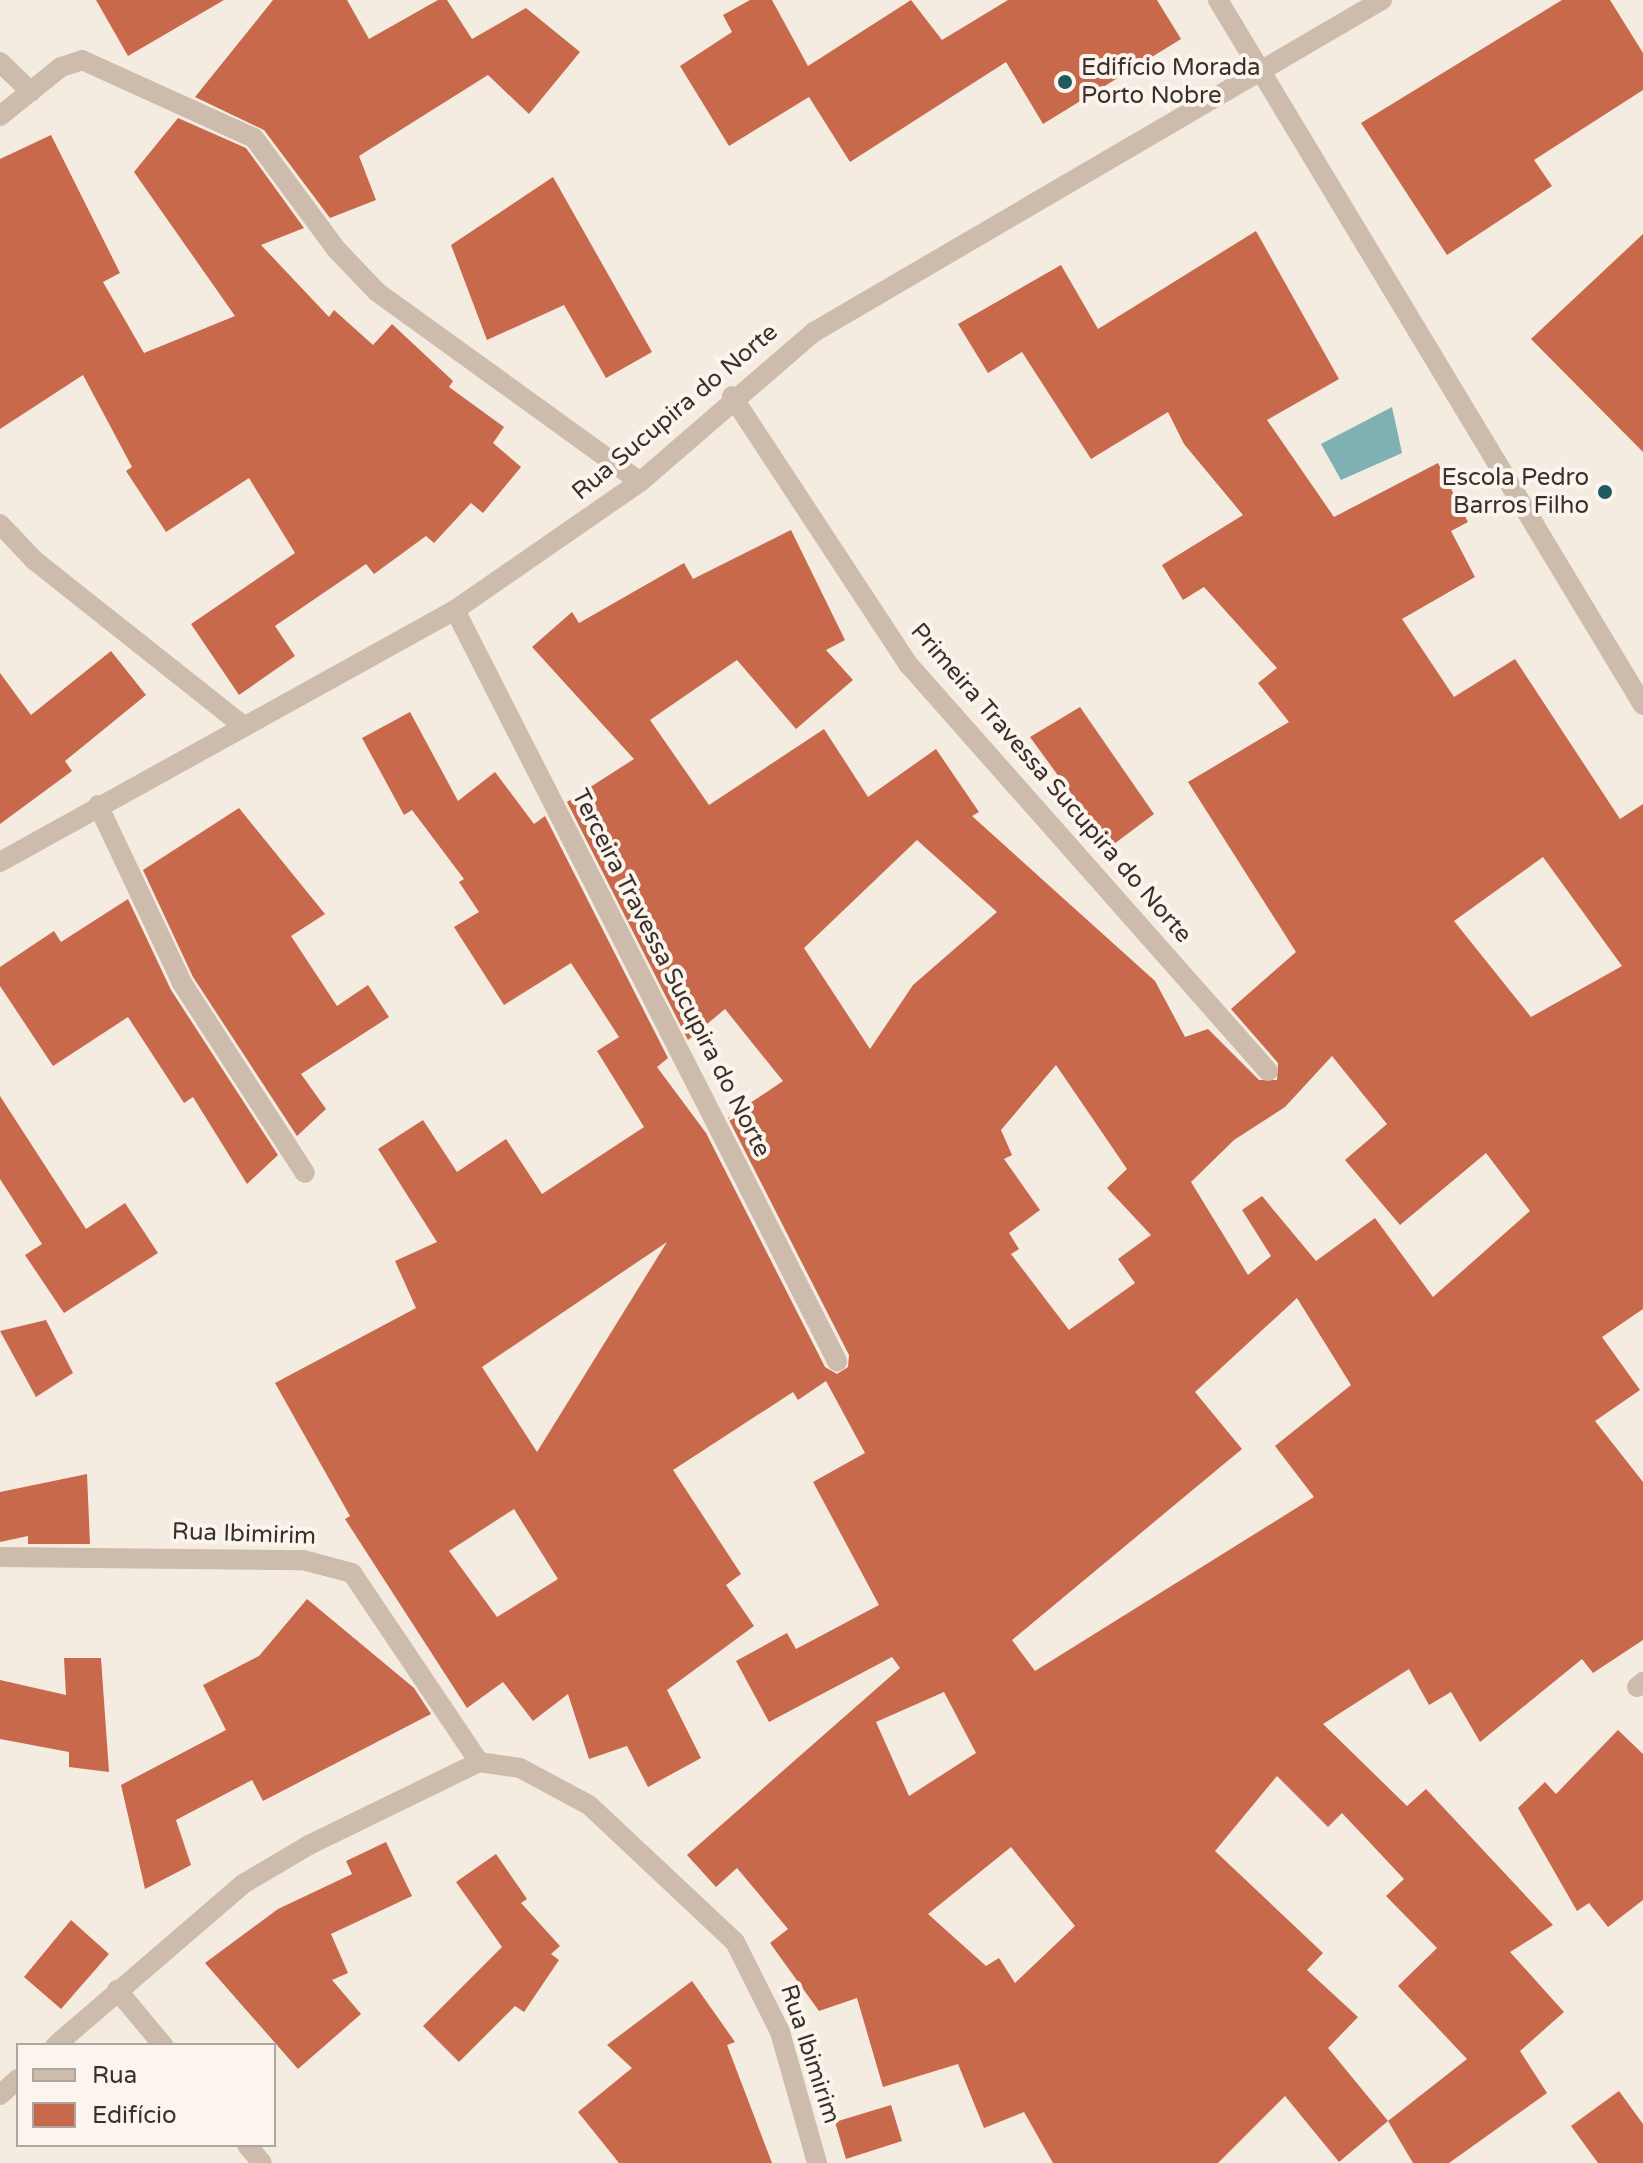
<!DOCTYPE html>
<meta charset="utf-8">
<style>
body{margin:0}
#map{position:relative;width:1643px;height:2163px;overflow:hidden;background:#f4ebe1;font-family:"Varela Round",sans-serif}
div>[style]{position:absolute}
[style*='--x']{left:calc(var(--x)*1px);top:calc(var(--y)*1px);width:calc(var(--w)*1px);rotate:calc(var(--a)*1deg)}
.water>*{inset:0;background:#7fb0b2}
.building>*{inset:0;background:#c8694b}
.minor>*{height:20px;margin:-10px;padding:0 10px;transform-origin:10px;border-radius:10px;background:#cdbbac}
.dots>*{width:22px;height:22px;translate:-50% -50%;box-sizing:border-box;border:4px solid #fbf5ee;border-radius:50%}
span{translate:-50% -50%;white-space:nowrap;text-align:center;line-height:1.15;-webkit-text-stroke:8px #fbf5ee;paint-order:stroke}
.poi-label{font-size:24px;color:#3b302b}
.left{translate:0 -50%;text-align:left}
.right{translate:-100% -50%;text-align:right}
.street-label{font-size:24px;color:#3b302b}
.legend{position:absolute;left:16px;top:2043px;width:260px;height:104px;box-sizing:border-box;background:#fbf5ee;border:2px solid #aea6a0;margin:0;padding:10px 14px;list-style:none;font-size:24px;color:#3b302b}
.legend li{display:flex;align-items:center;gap:16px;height:40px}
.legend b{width:40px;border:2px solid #aea6a0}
</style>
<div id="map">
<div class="water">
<i style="clip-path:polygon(1392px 407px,1402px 453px,1341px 480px,1321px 444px)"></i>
</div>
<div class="building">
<i style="clip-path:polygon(96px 0,224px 0,128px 56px)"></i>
<i style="clip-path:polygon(273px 0,347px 0,369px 39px,438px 0,447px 0,472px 39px,526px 8px,580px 52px,529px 114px,488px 75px,359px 156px,376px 200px,330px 218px,264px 130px,195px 97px)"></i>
<i style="clip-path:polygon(750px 0,772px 0,808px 66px,911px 0,942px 40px,1008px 0,1157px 0,1181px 39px,1043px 124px,1006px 62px,850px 162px,809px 97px,729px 146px,680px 66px,732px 32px,723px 15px)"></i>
<i style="clip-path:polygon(1562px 0,1610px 0,1643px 53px,1643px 90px,1534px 160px,1552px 186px,1447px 255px,1361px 123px)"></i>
<i style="clip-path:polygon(178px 118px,246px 148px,304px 228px,261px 245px,329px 317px,334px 310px,373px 345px,392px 324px,453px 381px,449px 387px,504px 427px,493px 443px,521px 467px,483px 513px,471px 503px,434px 543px,426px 536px,374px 574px,366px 564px,275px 626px,295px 656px,239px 695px,191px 624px,295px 553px,249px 478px,166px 532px,126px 471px,132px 467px,83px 375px,0 429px,0 159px,51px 135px,120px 273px,103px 282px,144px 353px,235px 316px,134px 172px)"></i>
<i style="clip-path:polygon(553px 177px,652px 352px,606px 378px,564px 305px,487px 340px,451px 245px)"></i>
<i style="clip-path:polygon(evenodd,1256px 231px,1339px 379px,1267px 420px,1334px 517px,1438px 463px,1468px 522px,1451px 531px,1475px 577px,1402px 619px,1454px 697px,1515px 659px,1620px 819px,1643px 804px,1643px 1309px,1602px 1337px,1640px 1390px,1595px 1421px,1643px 1482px,1643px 1640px,1593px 1673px,1582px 1659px,1480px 1742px,1451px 1692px,1429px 1705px,1409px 1669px,1323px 1724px,1407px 1806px,1426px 1789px,1553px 1925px,1510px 1952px,1564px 2012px,1520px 2051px,1547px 2093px,1449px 2163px,1413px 2163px,1388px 2121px,1339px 2162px,1285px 2096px,1218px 2163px,1053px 2163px,1024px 2112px,984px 2128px,958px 2064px,883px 2087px,857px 1998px,819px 2011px,770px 1943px,788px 1929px,737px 1868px,716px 1887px,687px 1855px,900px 1668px,892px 1657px,769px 1722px,736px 1661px,787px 1633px,796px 1649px,879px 1605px,813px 1482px,865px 1453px,826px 1381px,798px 1400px,793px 1392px,673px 1470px,741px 1574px,726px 1585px,754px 1626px,667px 1690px,701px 1758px,648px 1787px,627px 1746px,589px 1759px,568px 1694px,533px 1721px,503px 1682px,467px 1708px,345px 1519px,350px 1516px,275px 1383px,416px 1308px,395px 1261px,437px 1242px,378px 1149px,423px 1120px,457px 1172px,506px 1139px,542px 1194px,644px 1127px,597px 1051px,619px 1037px,571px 963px,504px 1005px,454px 927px,479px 912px,459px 882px,464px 879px,412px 810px,404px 815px,362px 738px,410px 712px,458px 801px,495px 772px,534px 824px,545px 816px,668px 1058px,657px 1067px,706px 1133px,825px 1367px,837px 1374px,848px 1367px,849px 1355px,728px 1118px,783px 1081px,725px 1009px,688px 1040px,567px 802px,634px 759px,532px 647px,572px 612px,579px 623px,684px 563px,693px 579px,791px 530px,845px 640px,826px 650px,853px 680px,796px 729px,737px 660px,650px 720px,709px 805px,824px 729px,868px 797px,936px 749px,979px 812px,972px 816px,1155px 981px,1185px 1037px,1208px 1029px,1259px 1080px,1277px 1080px,1278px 1063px,1231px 1009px,1296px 952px,1188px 782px,1289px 722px,1258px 683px,1277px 668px,1204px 587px,1183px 600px,1162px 565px,1243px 515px,1184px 444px,1168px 412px,1091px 459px,1022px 352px,988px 373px,958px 324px,1061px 265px,1098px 329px,1256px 231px,917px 840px,997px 912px,913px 985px,870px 1049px,804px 948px,917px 840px,1256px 231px,1543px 857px,1622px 966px,1531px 1017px,1454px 921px,1543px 857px,1256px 231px,1332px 1056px,1387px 1124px,1345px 1160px,1400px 1225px,1486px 1153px,1530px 1211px,1433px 1297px,1375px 1218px,1316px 1261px,1262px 1196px,1242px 1210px,1271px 1256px,1248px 1275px,1191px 1182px,1234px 1140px,1285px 1107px,1332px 1056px,1256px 231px,1056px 1065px,1127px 1169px,1107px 1188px,1151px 1235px,1118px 1259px,1135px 1283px,1069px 1330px,1011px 1254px,1019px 1249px,1009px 1233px,1040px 1210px,1004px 1159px,1012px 1155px,1001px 1130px,1056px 1065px,1256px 231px,667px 1242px,537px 1452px,482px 1367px,667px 1242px,1256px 231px,1297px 1298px,1351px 1385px,1275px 1446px,1314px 1497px,1035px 1671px,1012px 1640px,1242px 1449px,1195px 1392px,1297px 1298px,1256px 231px,514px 1509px,558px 1579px,497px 1617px,449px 1551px,514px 1509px,1256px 231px,944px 1692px,976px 1753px,909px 1796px,876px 1722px,944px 1692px,1256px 231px,1277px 1776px,1328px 1827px,1342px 1813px,1404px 1879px,1386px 1896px,1437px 1948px,1398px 1986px,1467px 2059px,1388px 2121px,1328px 2048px,1358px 2017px,1307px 1970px,1323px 1953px,1215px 1851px,1277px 1776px,1256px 231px,1011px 1847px,1075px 1926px,1015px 1983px,999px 1958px,986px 1966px,928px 1914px,1011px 1847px)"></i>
<i style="clip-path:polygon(1643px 234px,1643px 452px,1531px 339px)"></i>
<i style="clip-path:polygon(111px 651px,146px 695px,65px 761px,72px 771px,0 824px,0 673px,31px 715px)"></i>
<i style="clip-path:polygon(1080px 707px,1154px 814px,1110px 847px,1030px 737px)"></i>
<i style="clip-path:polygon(239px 808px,325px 914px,291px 936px,337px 1006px,368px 985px,389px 1017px,301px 1074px,326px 1109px,297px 1136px,193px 977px,143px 870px)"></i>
<i style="clip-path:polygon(128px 899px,171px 990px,278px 1155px,247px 1184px,193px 1097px,184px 1103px,128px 1017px,53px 1066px,0 986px,0 967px,54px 931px,61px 942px)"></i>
<i style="clip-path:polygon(0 1096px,86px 1229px,125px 1203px,158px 1253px,64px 1313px,25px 1255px,42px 1244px,0 1179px)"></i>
<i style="clip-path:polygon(46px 1320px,73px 1373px,36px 1397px,0 1331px)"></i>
<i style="clip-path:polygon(87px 1474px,90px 1544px,28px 1544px,28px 1536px,0 1542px,0 1492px)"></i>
<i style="clip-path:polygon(307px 1599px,414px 1688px,431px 1714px,263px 1801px,252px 1780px,176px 1820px,191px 1865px,145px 1889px,121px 1785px,226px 1730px,203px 1685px,259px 1656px)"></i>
<i style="clip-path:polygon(64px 1658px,101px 1658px,109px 1772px,69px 1767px,69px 1752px,0 1739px,0 1680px,66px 1695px)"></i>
<i style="clip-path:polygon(1618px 1730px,1643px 1754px,1643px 1900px,1608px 1927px,1589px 1903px,1577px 1911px,1518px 1808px,1545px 1782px,1556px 1794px)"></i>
<i style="clip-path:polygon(386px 1842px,412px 1896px,331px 1934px,348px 1973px,332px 1980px,361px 2014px,298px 2069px,205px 1963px,278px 1909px,352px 1874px,346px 1861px)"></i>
<i style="clip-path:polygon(496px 1854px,527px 1899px,521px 1903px,560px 1946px,551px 1954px,559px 1960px,524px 2012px,515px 2006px,459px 2062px,423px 2026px,502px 1947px,456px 1882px)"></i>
<i style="clip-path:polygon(71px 1920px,109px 1954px,61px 2009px,24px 1977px)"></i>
<i style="clip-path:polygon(692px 1981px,735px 2042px,727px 2045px,772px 2163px,619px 2163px,578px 2112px,632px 2068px,607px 2045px)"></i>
<i style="clip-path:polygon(1619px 2091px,1643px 2124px,1643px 2163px,1598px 2163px,1571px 2126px)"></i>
<i style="clip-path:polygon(891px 2105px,902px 2141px,846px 2159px,835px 2122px)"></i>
</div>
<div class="minor">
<i style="--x:1218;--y:0;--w:823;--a:58.92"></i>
<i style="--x:0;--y:62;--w:43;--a:44.1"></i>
<i style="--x:0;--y:116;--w:78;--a:-38.8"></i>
<i style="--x:61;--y:67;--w:22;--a:-18"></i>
<i style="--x:82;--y:60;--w:189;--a:24.4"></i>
<i style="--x:254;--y:138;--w:138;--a:53.5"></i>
<i style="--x:336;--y:249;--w:59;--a:46.4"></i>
<i style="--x:377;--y:292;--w:324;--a:35.8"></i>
<i style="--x:732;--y:396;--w:322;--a:56.7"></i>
<i style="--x:909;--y:665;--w:542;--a:48.52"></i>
<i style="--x:0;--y:524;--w:50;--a:46.6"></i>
<i style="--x:34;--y:560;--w:263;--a:38.4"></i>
<i style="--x:455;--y:610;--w:843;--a:63.04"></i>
<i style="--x:98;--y:805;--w:197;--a:64.7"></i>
<i style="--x:182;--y:983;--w:226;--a:57.1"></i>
<i style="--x:0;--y:862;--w:520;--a:-28.98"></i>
<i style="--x:455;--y:610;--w:225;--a:-34.7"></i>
<i style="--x:640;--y:482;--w:230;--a:-40.8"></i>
<i style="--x:814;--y:332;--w:658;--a:-30.31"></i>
<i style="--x:0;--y:1557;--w:303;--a:0.6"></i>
<i style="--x:303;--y:1560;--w:51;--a:14.9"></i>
<i style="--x:352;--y:1573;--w:228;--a:56.1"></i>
<i style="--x:1637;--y:1687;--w:8;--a:-40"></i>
<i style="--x:117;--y:1990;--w:72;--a:50.1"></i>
<i style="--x:56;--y:2045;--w:247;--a:-40.7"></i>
<i style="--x:243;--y:1884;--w:77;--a:-30.6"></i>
<i style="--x:309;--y:1845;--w:189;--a:-26"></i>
<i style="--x:479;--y:1762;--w:41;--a:8.3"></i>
<i style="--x:520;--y:1768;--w:78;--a:28.2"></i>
<i style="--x:589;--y:1805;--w:200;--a:43.2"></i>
<i style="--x:735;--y:1942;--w:101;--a:63.4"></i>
<i style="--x:780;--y:2032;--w:136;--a:74.2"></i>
<i style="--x:0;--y:2095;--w:24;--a:-42"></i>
<i style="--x:247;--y:2145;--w:23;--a:50"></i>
</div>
<div class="dots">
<i style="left:1065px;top:82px;background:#1f5a5e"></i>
<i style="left:1605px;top:492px;background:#1f5a5e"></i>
</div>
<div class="poi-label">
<span class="left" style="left:1081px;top:82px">Edifício Morada<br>Porto Nobre</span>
<span class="right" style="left:1589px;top:492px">Escola Pedro<br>Barros Filho</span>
</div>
<div class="street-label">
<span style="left:675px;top:412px;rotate:-40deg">Rua Sucupira do Norte</span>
<span style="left:1051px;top:783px;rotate:49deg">Primeira Travessa Sucupira do Norte</span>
<span style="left:671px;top:973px;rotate:63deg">Terceira Travessa Sucupira do Norte</span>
<span style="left:244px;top:1534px;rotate:2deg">Rua Ibimirim</span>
<span style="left:810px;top:2054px;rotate:72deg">Rua Ibimirim</span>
</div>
<ul class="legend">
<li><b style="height:10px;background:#cdbbac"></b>Rua</li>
<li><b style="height:22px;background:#c8694b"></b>Edifício</li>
</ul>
</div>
